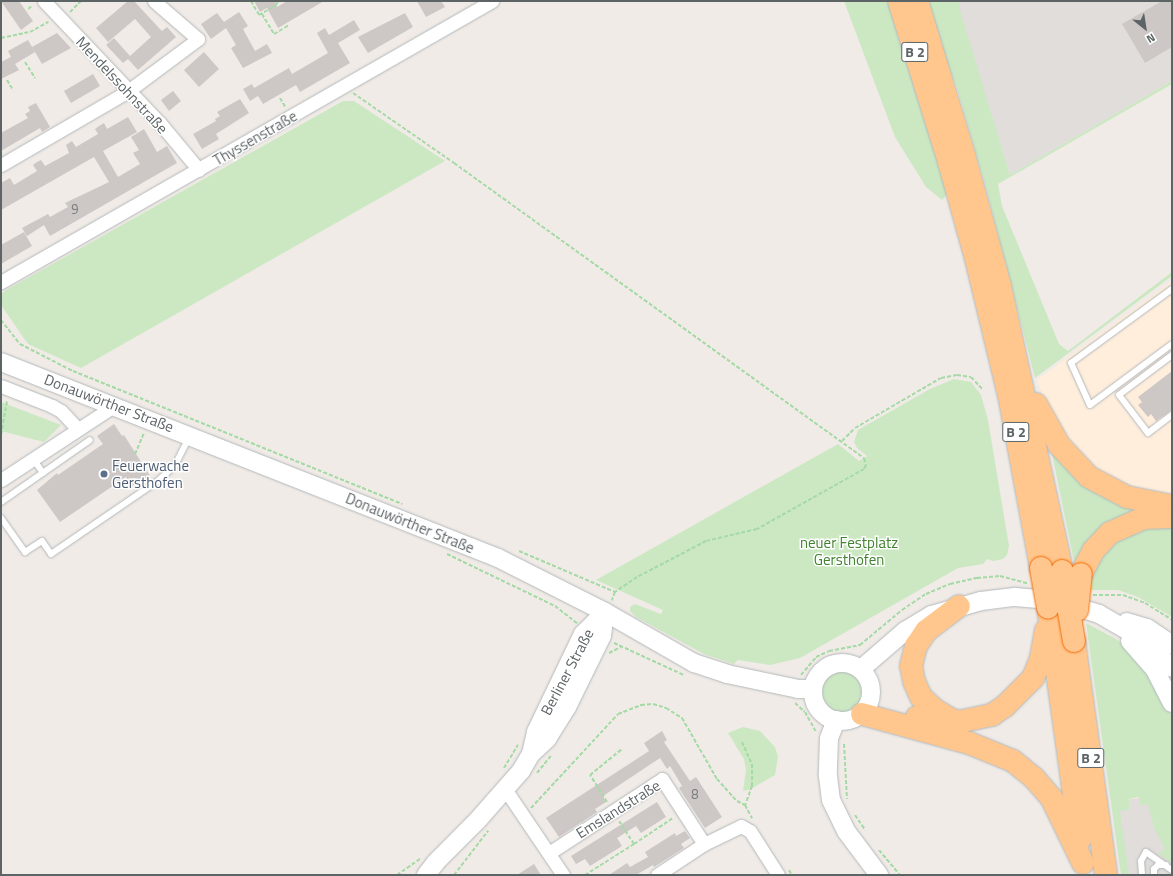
<!DOCTYPE html>
<meta charset="utf-8">
<style>
body{margin:0}
#map{position:relative;width:1173px;height:876px;overflow:hidden;background:#f0ebe6;font-family:"Titillium Web",sans-serif}
div>[style]{position:absolute}
[style*='--x']{left:calc(var(--x)*1px);top:calc(var(--y)*1px);width:calc(var(--w)*1px);rotate:calc(var(--a)*1deg)}
.commercial>*{inset:0;background:#ffeedc}
.industrial>*{inset:0;background:#e1ddda}
.green>*{inset:0;background:#cbe8c2}
.round{border-radius:50%}
.building>*{inset:0;background:#cdc8c5}
.path>*{height:2px;margin-top:-1px;transform-origin:0;background:repeating-linear-gradient(90deg,#a4daa5 0 4px,transparent 0 6px)}
.roads{filter:drop-shadow(0 0 1px #b3b8bb) drop-shadow(0 0 1px #b3b8bb)}
.lane>*{height:6px;margin:-3px;padding:0 3px;transform-origin:3px;border-radius:3px;background:#fff}
.street>*{height:13px;margin:-6.5px;padding:0 6.5px;transform-origin:6.5px;border-radius:6.5px;background:#fff}
.secondary>*{height:18px;margin:-9px;padding:0 9px;transform-origin:9px;border-radius:9px;background:#fff}
.secondary>.ring{margin:-9px;padding:0;box-sizing:content-box;background:none;border:18px solid #fff;border-radius:50%}
.highway>*{height:22px;margin:-11px;padding:0 11px;transform-origin:11px;border-radius:11px;background:#ffc68d}
.bridges{filter:drop-shadow(0 0 1px #f56b00) drop-shadow(0 0 1px #f56b00)}
.highway-bridge>*{height:22px;margin:-11px;padding:0 11px;transform-origin:11px;border-radius:11px;background:#ffc68d}
.dots>*{width:11px;height:11px;translate:-50% -50%;box-sizing:border-box;border:2px solid #fff;border-radius:50%}
span{translate:-50% -50%;white-space:nowrap;text-align:center;line-height:1.15;-webkit-text-stroke:3px #fff;paint-order:stroke}
.number-label{font-size:13px;color:#797d7e}
.number-label span{-webkit-text-stroke-width:0}
.shield-label span{padding:1px 3px;background:#fff;border:1px solid;border-radius:3px;-webkit-text-stroke-width:0}
.shield-label{font-size:14px;color:#5d6466;font-weight:700}
.street-label{font-size:15px;color:#5d6466}
.service-label{font-size:15px;color:#4e5e75}
.left{translate:0 -50%;text-align:left}
.park-label{font-size:15px;color:#428131}
.frame{position:absolute;inset:0;border:2px solid #5d6466;pointer-events:none}
.north{position:absolute;left:1125px;top:8px;width:40px;height:40px;-webkit-text-stroke:3px #fff;paint-order:stroke;rotate:150deg;font-size:11px;font-weight:700;line-height:16px;text-align:center;color:#5d6466}
.north::after{content:'';display:block;margin:auto;width:14px;height:18px;background:#5d6466;clip-path:polygon(50% 0,100% 100%,50% 72%,0 100%)}
</style>
<div id="map">
<div class="commercial">
<i style="clip-path:polygon(1172px 281px,1172px 499px,1107px 482px,1051px 422px,1037px 380px)"></i>
</div>
<div class="industrial">
<i style="clip-path:polygon(956px 1px,1172px 1px,1172px 81px,1010px 175px)"></i>
<i style="clip-path:polygon(1155px 797px,1172px 852px,1172px 875px,1123px 875px,1112px 801px)"></i>
</div>
<div class="green">
<i style="clip-path:polygon(844px 1px,890px 1px,950px 191px,942px 200px,926px 187px,895px 137px)"></i>
<i style="clip-path:polygon(925px 1px,960px 1px,960px 10px,1010px 175px,1172px 81px,1172px 84px,998px 184px,1002px 206px,1059px 344px,1068px 351px,1172px 272px,1172px 276px,1035px 378px,985px 184px,956px 85px,940px 47px)"></i>
<i style="clip-path:polygon(343px 101px,354px 101px,445px 161px,81px 368px,28px 344px,1px 305px,1px 294px,8px 289px)"></i>
<i style="clip-path:polygon(954px 379px,971px 382px,981px 395px,988px 420px,1009px 546px,1007px 555px,1003px 559px,993px 561px,987px 559px,983px 564px,958px 568px,800px 658px,770px 665px,738px 660px,734px 664px,704px 654px,636px 617px,630px 611px,630px 607px,635px 604px,661px 614px,663px 610px,596px 580px,838px 444px,859px 461px,867px 456px,857px 448px,854px 442px,858px 430px,930px 389px)"></i>
<i style="clip-path:polygon(1px 402px,61px 425px,44px 442px,1px 431px)"></i>
<i style="clip-path:polygon(1050px 444px,1152px 512px,1076px 571px)"></i>
<i style="clip-path:polygon(1172px 523px,1172px 617px,1138px 597px,1118px 590px,1088px 590px,1097px 558px,1127px 529px)"></i>
<i style="clip-path:polygon(1086px 623px,1116px 639px,1133px 651px,1170px 710px,1172px 719px,1172px 863px,1158px 853px,1165px 849px,1154px 828px,1148px 804px,1140px 805px,1139px 797px,1129px 799px,1130px 809px,1120px 811px,1129px 875px,1121px 875px)"></i>
<i class="round" style="left:818px;top:668px;width:48px;height:48px"></i>
<i style="clip-path:polygon(743px 727px,760px 731px,775px 747px,778px 757px,775px 775px,749px 790px,743px 791px,746px 770px,744px 759px,728px 733px)"></i>
</div>
<div class="building">
<i style="clip-path:polygon(1px 1px,19px 1px,33px 21px,21px 30px)"></i>
<i style="clip-path:polygon(128px 1px,134px 1px,160px 29px,162px 31px,167px 27px,176px 37px,138px 70px,128px 59px,123px 63px,106px 45px,114px 38px,130px 56px,151px 37px,135px 19px,108px 42px,96px 28px)"></i>
<i style="clip-path:polygon(254px 1px,279px 1px,275px 3px,277px 7px,287px 1px,324px 1px,278px 28px,267px 8px,260px 12px)"></i>
<i style="clip-path:polygon(417px 1px,441px 1px,445px 7px,426px 17px)"></i>
<i style="clip-path:polygon(1162px 1px,1172px 1px,1172px 47px,1145px 63px,1122px 24px)"></i>
<i style="clip-path:polygon(239px 12px,248px 26px,243px 29px,255px 51px,267px 44px,272px 53px,243px 68px,231px 48px,236px 45px,226px 28px,211px 39px,201px 24px,217px 13px,224px 22px)"></i>
<i style="clip-path:polygon(405px 13px,413px 27px,368px 53px,358px 37px)"></i>
<i style="clip-path:polygon(354px 20px,360px 30px,338px 43px,350px 63px,300px 92px,296px 85px,263px 104px,258px 96px,250px 101px,243px 89px,252px 84px,254px 88px,289px 68px,292px 74px,328px 53px,317px 33px,325px 28px,329px 35px)"></i>
<i style="clip-path:polygon(57px 33px,71px 48px,42px 64px,32px 47px)"></i>
<i style="clip-path:polygon(28px 40px,35px 52px,15px 64px,19px 70px,1px 79px,1px 62px,11px 57px,8px 51px)"></i>
<i style="clip-path:polygon(204px 52px,219px 69px,199px 87px,184px 70px)"></i>
<i style="clip-path:polygon(93px 74px,100px 86px,71px 103px,64px 91px)"></i>
<i style="clip-path:polygon(173px 91px,181px 101px,169px 111px,161px 100px)"></i>
<i style="clip-path:polygon(240px 99px,249px 113px,216px 134px,219px 139px,202px 149px,193px 134px,216px 121px,215px 119px,220px 116px,217px 112px)"></i>
<i style="clip-path:polygon(36px 103px,50px 127px,42px 132px,40px 128px,1px 151px,1px 133px,28px 118px,25px 114px,30px 111px,28px 107px)"></i>
<i style="clip-path:polygon(128px 117px,137px 132px,103px 151px,118px 177px,140px 164px,133px 153px,139px 150px,131px 137px,144px 129px,157px 152px,167px 146px,177px 163px,50px 236px,44px 225px,27px 236px,22px 228px,48px 214px,50px 217px,68px 207px,65px 203px,109px 182px,94px 157px,1px 210px,1px 183px,10px 178px,14px 185px,37px 171px,33px 165px,37px 162px,41px 160px,45px 166px,69px 153px,66px 145px,72px 141px,76px 147px,98px 134px,95px 129px,99px 126px,104px 123px,107px 129px)"></i>
<i style="clip-path:polygon(24px 232px,32px 246px,1px 264px,1px 245px)"></i>
<i style="clip-path:polygon(1172px 371px,1172px 410px,1156px 421px,1151px 414px,1148px 417px,1138px 405px,1142px 402px,1138px 397px)"></i>
<i style="clip-path:polygon(114px 424px,122px 436px,124px 435px,150px 476px,133px 487px,126px 477px,60px 522px,37px 490px,57px 473px,58px 475px,103px 444px,97px 436px)"></i>
<i style="clip-path:polygon(662px 731px,667px 740px,664px 742px,690px 781px,696px 777px,722px 817px,705px 828px,679px 788px,682px 786px,670px 766px,667px 769px,660px 758px,603px 796px,606px 802px,595px 809px,597px 812px,559px 837px,546px 818px,649px 751px,644px 743px)"></i>
<i style="clip-path:polygon(657px 802px,666px 817px,641px 833px,636px 826px,617px 838px,622px 846px,590px 866px,585px 859px,576px 864px,571px 856px)"></i>
<i style="clip-path:polygon(685px 831px,690px 838px,681px 844px,684px 848px,654px 867px,653px 865px,636px 875px,609px 875px,627px 863px,630px 867px,648px 857px,645px 852px,675px 833px,676px 836px)"></i>
<i style="clip-path:polygon(534px 864px,541px 875px,517px 875px)"></i>
</div>
<div class="path">
<i style="--x:251;--y:1;--w:16;--a:60"></i>
<i style="--x:259;--y:15;--w:20;--a:-30"></i>
<i style="--x:276;--y:5;--w:4;--a:-63"></i>
<i style="--x:28;--y:9;--w:6;--a:-39"></i>
<i style="--x:70;--y:12;--w:16;--a:-45"></i>
<i style="--x:262;--y:14;--w:23;--a:59"></i>
<i style="--x:274;--y:34;--w:17;--a:-31"></i>
<i style="--x:1;--y:38;--w:30;--a:-12"></i>
<i style="--x:30;--y:32;--w:21;--a:-29"></i>
<i style="--x:25;--y:62;--w:19;--a:58"></i>
<i style="--x:7;--y:80;--w:12;--a:59"></i>
<i style="--x:353;--y:93;--w:123;--a:34.7"></i>
<i style="--x:454;--y:163;--w:505;--a:35.74"></i>
<i style="--x:864;--y:458;--w:7;--a:74"></i>
<i style="--x:866;--y:465;--w:4;--a:117"></i>
<i style="--x:864;--y:469;--w:123;--a:150.7"></i>
<i style="--x:757;--y:529;--w:52;--a:166.8"></i>
<i style="--x:706;--y:541;--w:78;--a:152.4"></i>
<i style="--x:637;--y:577;--w:27;--a:146"></i>
<i style="--x:615;--y:592;--w:9;--a:111"></i>
<i style="--x:280;--y:98;--w:12;--a:59"></i>
<i style="--x:1;--y:320;--w:31;--a:52"></i>
<i style="--x:20;--y:344;--w:59;--a:27"></i>
<i style="--x:73;--y:371;--w:355;--a:22"></i>
<i style="--x:1;--y:435;--w:35;--a:-80"></i>
<i style="--x:842;--y:441;--w:18;--a:-45"></i>
<i style="--x:855;--y:428;--w:99;--a:-30.2"></i>
<i style="--x:941;--y:378;--w:16;--a:-11"></i>
<i style="--x:957;--y:375;--w:14;--a:8"></i>
<i style="--x:971;--y:377;--w:18;--a:47"></i>
<i style="--x:135;--y:454;--w:23;--a:-67"></i>
<i style="--x:519;--y:551;--w:104;--a:23.1"></i>
<i style="--x:447;--y:554;--w:120;--a:25.7"></i>
<i style="--x:555;--y:606;--w:28;--a:38"></i>
<i style="--x:1093;--y:595;--w:30;--a:0"></i>
<i style="--x:1123;--y:595;--w:23;--a:20"></i>
<i style="--x:1145;--y:603;--w:32;--a:32"></i>
<i style="--x:614;--y:643;--w:77;--a:24.6"></i>
<i style="--x:609;--y:653;--w:13;--a:-27"></i>
<i style="--x:801;--y:675;--w:23;--a:-50"></i>
<i style="--x:816;--y:657;--w:14;--a:-25"></i>
<i style="--x:829;--y:651;--w:32;--a:-11"></i>
<i style="--x:860;--y:645;--w:55;--a:-39.8"></i>
<i style="--x:902;--y:610;--w:29;--a:-34"></i>
<i style="--x:926;--y:594;--w:26;--a:-23"></i>
<i style="--x:950;--y:584;--w:28;--a:-13"></i>
<i style="--x:977;--y:578;--w:23;--a:-5"></i>
<i style="--x:1000;--y:576;--w:28;--a:15"></i>
<i style="--x:795;--y:703;--w:13;--a:42"></i>
<i style="--x:805;--y:712;--w:23;--a:61"></i>
<i style="--x:742;--y:742;--w:24;--a:66"></i>
<i style="--x:752;--y:764;--w:22;--a:90"></i>
<i style="--x:752;--y:786;--w:20;--a:110"></i>
<i style="--x:844;--y:744;--w:55;--a:86.9"></i>
<i style="--x:504;--y:768;--w:27;--a:-59"></i>
<i style="--x:537;--y:773;--w:22;--a:-51"></i>
<i style="--x:607;--y:802;--w:32;--a:-122"></i>
<i style="--x:590;--y:775;--w:41;--a:-39.1"></i>
<i style="--x:531;--y:808;--w:128;--a:-47.2"></i>
<i style="--x:618;--y:714;--w:25;--a:-21"></i>
<i style="--x:641;--y:705;--w:12;--a:-5"></i>
<i style="--x:653;--y:704;--w:14;--a:17"></i>
<i style="--x:666;--y:708;--w:19;--a:32"></i>
<i style="--x:682;--y:718;--w:70;--a:60.2"></i>
<i style="--x:717;--y:779;--w:30;--a:48"></i>
<i style="--x:737;--y:801;--w:9;--a:27"></i>
<i style="--x:745;--y:805;--w:15;--a:62"></i>
<i style="--x:855;--y:815;--w:18;--a:56"></i>
<i style="--x:634;--y:844;--w:47;--a:-33.7"></i>
<i style="--x:879;--y:850;--w:33;--a:50"></i>
<i style="--x:789;--y:870;--w:6;--a:59"></i>
<i style="--x:397;--y:875;--w:29;--a:-35"></i>
<i style="--x:454;--y:875;--w:56;--a:-52.3"></i>
<i style="--x:585;--y:875;--w:58;--a:-32.3"></i>
<i style="--x:634;--y:844;--w:27;--a:-123"></i>
</div>
<div class="roads">
<div class="lane">
<i style="--x:1172;--y:289;--w:125;--a:143.8"></i>
<i style="--x:1071;--y:363;--w:46;--a:65.7"></i>
<i style="--x:1090;--y:405;--w:102;--a:-36.6"></i>
<i style="--x:1172;--y:355;--w:66;--a:143"></i>
<i style="--x:1119;--y:395;--w:48;--a:52.7"></i>
<i style="--x:1148;--y:433;--w:30;--a:-37"></i>
<i style="--x:33;--y:459;--w:17;--a:54"></i>
<i style="--x:1;--y:502;--w:108;--a:-34.9"></i>
<i style="--x:1;--y:518;--w:42;--a:54.8"></i>
<i style="--x:25;--y:552;--w:20;--a:-33"></i>
<i style="--x:42;--y:541;--w:16;--a:55"></i>
<i style="--x:51;--y:554;--w:131;--a:-34.4"></i>
<i style="--x:159;--y:480;--w:22;--a:-43"></i>
<i style="--x:175;--y:465;--w:30;--a:-63"></i>
<i style="--x:1142;--y:875;--w:14;--a:-94"></i>
<i style="--x:1141;--y:861;--w:10;--a:-61"></i>
<i style="--x:1146;--y:852;--w:32;--a:35"></i>
<i style="--x:1154;--y:875;--w:6;--a:-90"></i>
<i style="--x:1154;--y:869;--w:6;--a:-45"></i>
<i style="--x:1158;--y:865;--w:8;--a:0"></i>
</div>
<div class="street">
<i style="--x:44;--y:1;--w:167;--a:46.5"></i>
<i style="--x:159;--y:122;--w:62;--a:50.2"></i>
<i style="--x:1;--y:165;--w:147;--a:-30.2"></i>
<i style="--x:128;--y:91;--w:87;--a:-36.6"></i>
<i style="--x:198;--y:39;--w:58;--a:-139.2"></i>
<i style="--x:1;--y:282;--w:566;--a:-29.78"></i>
<i style="--x:1;--y:386;--w:55;--a:21.4"></i>
<i style="--x:52;--y:406;--w:10;--a:29"></i>
<i style="--x:61;--y:411;--w:25;--a:47"></i>
<i style="--x:1;--y:480;--w:136;--a:-33.3"></i>
<i style="--x:505;--y:789;--w:104;--a:56"></i>
<i style="--x:549;--y:853;--w:135;--a:-33.2"></i>
<i style="--x:662;--y:779;--w:77;--a:57.1"></i>
<i style="--x:657;--y:875;--w:56;--a:-33.4"></i>
<i style="--x:704;--y:844;--w:41;--a:-25.9"></i>
<i style="--x:741;--y:826;--w:10;--a:29"></i>
<i style="--x:750;--y:831;--w:52;--a:57.5"></i>
</div>
<div class="secondary">
<i style="--x:1;--y:362;--w:534;--a:21.52"></i>
<i style="--x:498;--y:558;--w:120;--a:26.8"></i>
<i style="--x:605;--y:612;--w:103;--a:29.8"></i>
<i style="--x:694;--y:663;--w:35;--a:18"></i>
<i style="--x:727;--y:674;--w:73;--a:11.9"></i>
<i style="--x:798;--y:689;--w:15;--a:0"></i>
<i style="--x:1127;--y:622;--w:21;--a:17"></i>
<i style="--x:1147;--y:628;--w:30;--a:34"></i>
<i style="--x:1130;--y:641;--w:38;--a:49"></i>
<i style="--x:1155;--y:670;--w:37;--a:63"></i>
<i class="ring" style="left:813px;top:663px;width:40px;height:40px"></i>
<i style="--x:861;--y:669;--w:58;--a:-40.8"></i>
<i style="--x:905;--y:631;--w:31;--a:-31"></i>
<i style="--x:932;--y:615;--w:51;--a:-15.9"></i>
<i style="--x:981;--y:601;--w:34;--a:-7"></i>
<i style="--x:1015;--y:597;--w:38;--a:5"></i>
<i style="--x:1053;--y:600;--w:48;--a:16.9"></i>
<i style="--x:1099;--y:614;--w:46;--a:29.9"></i>
<i style="--x:1139;--y:637;--w:45;--a:43.2"></i>
<i style="--x:836;--y:720;--w:19;--a:111"></i>
<i style="--x:829;--y:738;--w:38;--a:92"></i>
<i style="--x:828;--y:776;--w:24;--a:83"></i>
<i style="--x:831;--y:800;--w:34;--a:64"></i>
<i style="--x:846;--y:831;--w:55;--a:53.1"></i>
<i style="--x:531;--y:754;--w:23;--a:-77"></i>
<i style="--x:536;--y:732;--w:109;--a:-64.4"></i>
<i style="--x:583;--y:634;--w:31;--a:-45"></i>
<i style="--x:426;--y:875;--w:16;--a:-52"></i>
<i style="--x:436;--y:862;--w:58;--a:-45"></i>
<i style="--x:477;--y:821;--w:67;--a:-48.7"></i>
<i style="--x:521;--y:771;--w:20;--a:-60"></i>
<i style="--x:531;--y:754;--w:22;--a:-43"></i>
<i style="--x:547;--y:739;--w:38;--a:-58"></i>
<i style="--x:567;--y:707;--w:79;--a:-63.8"></i>
<i style="--x:602;--y:636;--w:24;--a:-83"></i>
</div>
<div class="highway">
<i style="--x:899;--y:1;--w:169;--a:72.7"></i>
<i style="--x:949;--y:162;--w:101;--a:74.4"></i>
<i style="--x:976;--y:259;--w:140;--a:76.4"></i>
<i style="--x:1009;--y:395;--w:176;--a:79.5"></i>
<i style="--x:917;--y:1;--w:161;--a:73"></i>
<i style="--x:964;--y:155;--w:136;--a:74.6"></i>
<i style="--x:1000;--y:286;--w:292;--a:77.7"></i>
<i style="--x:1036;--y:404;--w:47;--a:60.7"></i>
<i style="--x:1059;--y:445;--w:44;--a:46.8"></i>
<i style="--x:1089;--y:477;--w:43;--a:27.8"></i>
<i style="--x:1127;--y:497;--w:46;--a:11.3"></i>
<i style="--x:1081;--y:574;--w:26;--a:-62"></i>
<i style="--x:1093;--y:551;--w:25;--a:-47"></i>
<i style="--x:1110;--y:533;--w:36;--a:-24"></i>
<i style="--x:1143;--y:518;--w:29;--a:-2"></i>
<i style="--x:1048;--y:607;--w:234;--a:82.1"></i>
<i style="--x:1074;--y:641;--w:236;--a:82.2"></i>
<i style="--x:862;--y:714;--w:111;--a:15.2"></i>
<i style="--x:969;--y:743;--w:48;--a:22.2"></i>
<i style="--x:1013;--y:761;--w:27;--a:39"></i>
<i style="--x:1034;--y:778;--w:28;--a:49"></i>
<i style="--x:1052;--y:799;--w:71;--a:64.2"></i>
<i style="--x:917;--y:717;--w:23;--a:10"></i>
<i style="--x:940;--y:721;--w:23;--a:0"></i>
<i style="--x:963;--y:721;--w:30;--a:-12"></i>
<i style="--x:992;--y:715;--w:16;--a:-35"></i>
<i style="--x:1005;--y:706;--w:40;--a:-45"></i>
<i style="--x:1033;--y:678;--w:22;--a:-68"></i>
<i style="--x:1041;--y:658;--w:28;--a:-80"></i>
<i style="--x:952;--y:720;--w:21;--a:-149"></i>
<i style="--x:934;--y:709;--w:18;--a:-137"></i>
<i style="--x:921;--y:697;--w:17;--a:-114"></i>
<i style="--x:914;--y:681;--w:15;--a:-101"></i>
<i style="--x:911;--y:666;--w:21;--a:-76"></i>
<i style="--x:916;--y:646;--w:18;--a:-56"></i>
<i style="--x:926;--y:631;--w:41;--a:-37.1"></i>
</div>
</div>
<div class="bridges">
<div class="highway-bridge">
<i style="--x:1041;--y:568;--w:40;--a:80"></i>
<i style="--x:1062;--y:571;--w:71;--a:80.3"></i>
<i style="--x:1077;--y:610;--w:36;--a:-84"></i>
</div>
</div>
<div class="dots">
<i style="left:104px;top:474px;background:#5c6f8a"></i>
</div>
<div class="number-label">
<span style="left:75px;top:209px">9</span>
<span style="left:695px;top:794px">8</span>
</div>
<div class="shield-label">
<span style="left:915px;top:52px">B 2</span>
<span style="left:1016px;top:432px">B 2</span>
<span style="left:1091px;top:758px">B 2</span>
</div>
<div class="street-label">
<span style="left:122px;top:85px;rotate:47deg">Mendelssohnstraße</span>
<span style="left:255px;top:138px;rotate:-30deg">Thyssenstraße</span>
<span style="left:109px;top:403px;rotate:21deg">Donauwörther Straße</span>
<span style="left:410px;top:523px;rotate:22deg">Donauwörther Straße</span>
<span style="left:567px;top:672px;rotate:-62deg">Berliner Straße</span>
<span style="left:618px;top:809px;rotate:-32deg">Emslandstraße</span>
</div>
<div class="service-label">
<span class="left" style="left:112px;top:474px">Feuerwache<br>Gersthofen</span>
</div>
<div class="park-label">
<span style="left:849px;top:551px">neuer Festplatz<br>Gersthofen</span>
</div>
<div class="frame"></div>
<div class="north">N</div>
</div>
